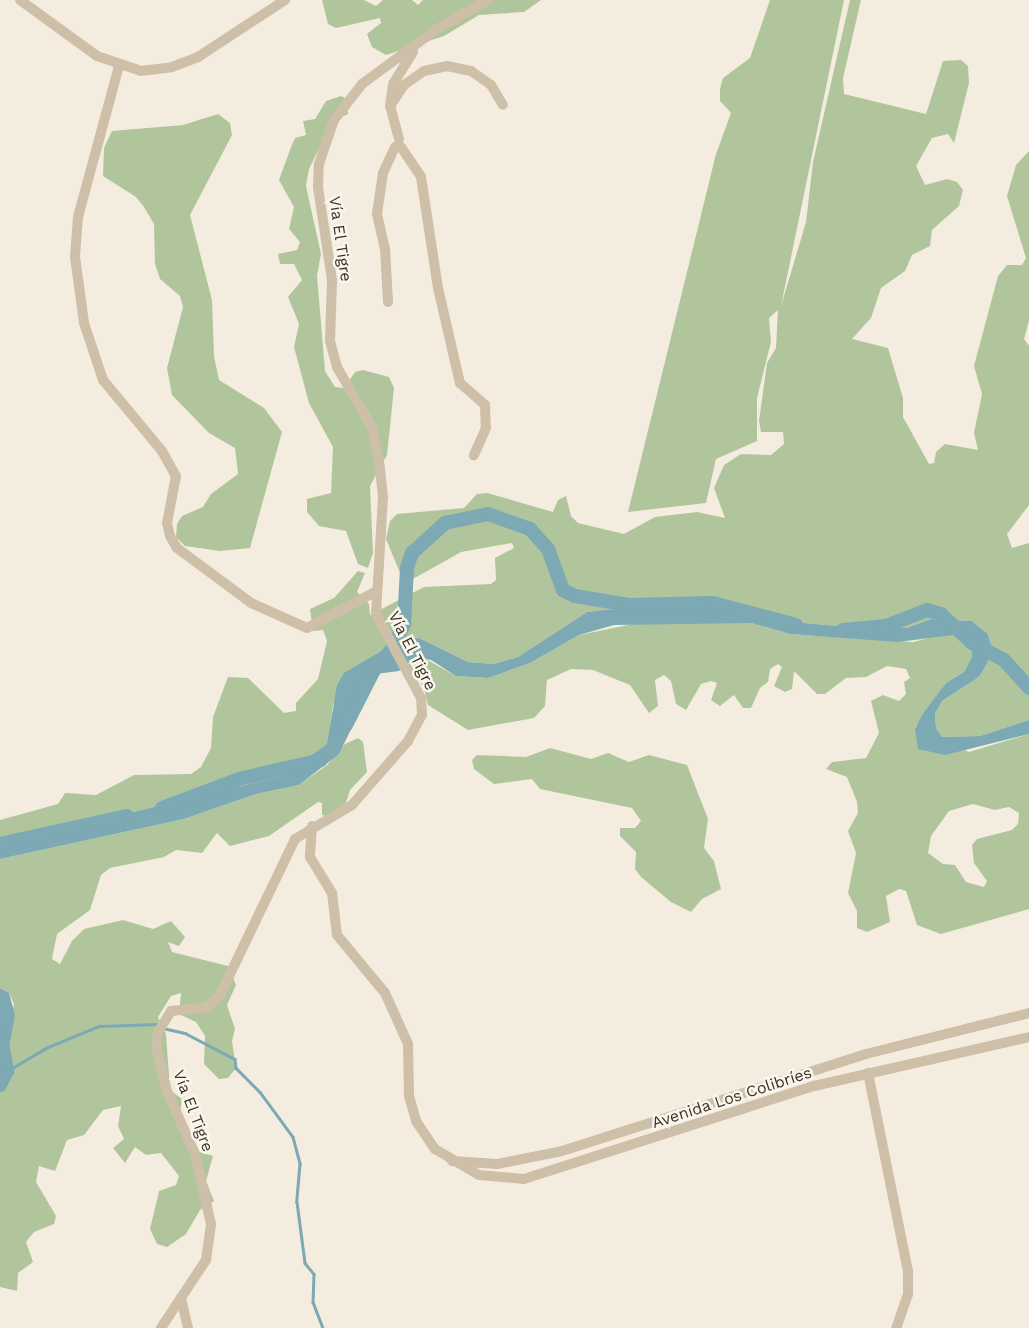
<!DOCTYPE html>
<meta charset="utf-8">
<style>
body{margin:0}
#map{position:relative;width:1029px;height:1328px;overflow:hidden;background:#f4eddf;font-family:"Work Sans",sans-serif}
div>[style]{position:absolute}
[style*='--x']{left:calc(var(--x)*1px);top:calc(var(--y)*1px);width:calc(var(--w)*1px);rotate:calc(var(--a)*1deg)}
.green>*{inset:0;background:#b1c59d}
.water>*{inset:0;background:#7ca9b3}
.stream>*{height:2.5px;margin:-1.25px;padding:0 1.25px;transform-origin:1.25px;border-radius:1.25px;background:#7ca9b3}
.river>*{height:14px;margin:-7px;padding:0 7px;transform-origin:7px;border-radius:7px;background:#7ca9b3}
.minor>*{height:10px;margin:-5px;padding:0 5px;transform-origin:5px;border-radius:5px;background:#cebfa9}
span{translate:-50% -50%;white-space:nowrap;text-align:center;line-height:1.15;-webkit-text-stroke:5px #fbf6ec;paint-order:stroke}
.street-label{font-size:16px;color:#3a3129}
</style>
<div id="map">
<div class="green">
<i style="clip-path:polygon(322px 0,364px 0,376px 6px,383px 0,412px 0,418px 5px,423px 0,541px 0,524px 12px,479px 15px,444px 36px,386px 55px,372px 47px,367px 34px,381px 23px,380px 18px,336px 28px,328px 24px)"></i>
<i style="clip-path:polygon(770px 0,844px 0,781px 306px,806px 222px,813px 162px,850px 0,861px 0,843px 78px,844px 94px,926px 114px,943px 61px,961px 60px,968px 66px,969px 83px,954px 143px,948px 134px,932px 138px,916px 166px,925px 185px,947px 179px,957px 182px,963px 190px,959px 206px,932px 230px,930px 246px,912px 255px,905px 271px,881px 288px,871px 318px,852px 339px,888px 348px,903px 398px,903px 417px,929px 464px,934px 463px,936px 452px,945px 444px,978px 450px,974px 433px,982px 394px,974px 366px,998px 276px,1007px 265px,1022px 265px,1026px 258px,1007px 196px,1016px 165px,1029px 151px,1029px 321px,1024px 339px,1029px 346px,1029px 505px,1007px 534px,1012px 548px,1029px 543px,1029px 720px,980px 736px,942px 737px,936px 728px,935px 714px,942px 701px,979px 677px,987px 664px,992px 648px,988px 634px,972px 621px,931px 619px,907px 628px,860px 628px,804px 623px,675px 602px,587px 612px,518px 657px,494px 664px,468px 662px,419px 638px,402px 639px,359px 665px,333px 704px,328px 744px,283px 776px,0 844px,0 820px,58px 804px,65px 793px,96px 795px,134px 775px,191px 774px,201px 767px,211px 748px,213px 717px,228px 677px,248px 678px,284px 713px,296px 711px,296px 703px,318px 679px,327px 641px,323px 630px,313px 631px,310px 609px,334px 598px,358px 571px,365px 573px,357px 592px,369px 604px,370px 615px,424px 587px,491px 584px,496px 580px,495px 558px,514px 548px,512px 543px,461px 552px,413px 579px,400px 573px,386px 539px,390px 521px,397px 514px,464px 508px,477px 494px,487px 493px,553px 512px,558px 500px,566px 496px,571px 516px,578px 523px,624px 534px,655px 517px,697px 512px,725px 518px,714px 488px,724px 465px,741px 454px,771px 455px,784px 444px,783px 432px,761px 432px,759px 421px,767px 363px,776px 348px,778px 310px,769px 318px,771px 342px,757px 398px,757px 441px,716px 459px,706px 503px,628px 512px,716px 154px,731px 113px,720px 101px,720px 89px,723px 78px,750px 58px)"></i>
<i style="clip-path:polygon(341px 96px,347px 99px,348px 114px,333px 121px,309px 169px,306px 186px,321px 254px,317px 276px,325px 371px,335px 387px,344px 388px,355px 372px,363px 370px,389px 377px,394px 388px,387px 455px,370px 486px,373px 553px,368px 568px,358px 564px,346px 531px,319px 526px,307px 512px,307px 499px,331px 493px,333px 447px,309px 403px,294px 347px,299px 324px,288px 297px,302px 280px,294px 264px,280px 264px,278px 254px,297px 250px,300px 242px,289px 229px,294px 207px,279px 180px,291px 147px,295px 138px,306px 135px,303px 121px,315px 119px,326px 101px)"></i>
<i style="clip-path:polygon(218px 114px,230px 123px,232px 135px,190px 215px,212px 300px,214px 356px,219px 380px,264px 408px,282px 432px,250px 548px,220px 551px,185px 546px,176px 537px,177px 524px,182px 516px,203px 507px,211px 494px,238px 474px,235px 448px,209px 433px,172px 395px,167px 368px,183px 307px,180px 296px,160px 279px,155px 264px,154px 224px,144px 207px,136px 197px,103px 176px,104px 148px,112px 131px,183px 125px)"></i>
<i style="clip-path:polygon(evenodd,643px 622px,751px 623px,790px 634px,913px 642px,948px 633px,971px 637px,972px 657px,964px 672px,946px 683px,915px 728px,969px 752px,1029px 734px,1029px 909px,941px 934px,917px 925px,906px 891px,899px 889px,886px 896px,890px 922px,867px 932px,857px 928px,857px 911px,848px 893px,856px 853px,848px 831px,858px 813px,857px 802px,847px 777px,826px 769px,832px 762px,866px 758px,879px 733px,871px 701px,883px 695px,899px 701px,906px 694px,904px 682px,910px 678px,906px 669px,887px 666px,866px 677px,846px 678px,825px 694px,817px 694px,794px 671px,792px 689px,785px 692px,774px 686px,782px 667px,778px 664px,770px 669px,768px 682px,760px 688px,751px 708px,743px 708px,734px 695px,720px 706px,711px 700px,717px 683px,711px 681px,701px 684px,686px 710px,676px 704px,671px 681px,664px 675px,655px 680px,658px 706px,649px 713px,630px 685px,593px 670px,571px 669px,547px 680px,545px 706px,534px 718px,468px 730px,428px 705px,424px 688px,406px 665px,422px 657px,456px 676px,488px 678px,530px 663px,579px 635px,643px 622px,973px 804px,995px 810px,1009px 807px,1019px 813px,1018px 824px,1012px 830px,977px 839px,972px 845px,974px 863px,987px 881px,984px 887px,966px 882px,955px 865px,943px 864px,928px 853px,931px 836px,949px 811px,973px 804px)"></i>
<i style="clip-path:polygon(358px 738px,363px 742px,367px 772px,350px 790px,345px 806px,328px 817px,322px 815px,322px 803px,318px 802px,269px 836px,230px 846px,217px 833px,202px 853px,176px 850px,164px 857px,110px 868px,101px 875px,90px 910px,57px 934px,52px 959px,60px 964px,72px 941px,84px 929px,123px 920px,153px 929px,171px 921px,185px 937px,179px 946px,168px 942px,172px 952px,228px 966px,236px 985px,227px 1005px,235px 1029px,232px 1041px,236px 1068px,228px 1078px,219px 1079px,204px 1064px,205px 1036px,196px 1022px,179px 1014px,181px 993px,171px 996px,158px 1017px,166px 1034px,170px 1090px,182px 1099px,179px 1121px,190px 1149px,213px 1156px,206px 1181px,214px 1201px,200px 1210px,186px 1234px,167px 1247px,157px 1244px,150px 1229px,159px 1191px,176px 1185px,179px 1176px,161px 1153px,146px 1155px,135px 1147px,125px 1163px,113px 1148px,124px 1139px,118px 1126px,121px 1106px,103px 1110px,84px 1135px,67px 1140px,55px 1171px,39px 1166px,36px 1182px,56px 1216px,54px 1224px,34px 1232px,26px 1242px,33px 1262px,18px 1273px,17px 1291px,0 1287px,0 1063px,14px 1004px,9px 993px,0 988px,0 859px,184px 819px,256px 794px,299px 785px,327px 765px,345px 744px)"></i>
<i style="clip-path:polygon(550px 748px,591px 759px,608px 753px,629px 762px,649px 755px,687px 765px,708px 819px,704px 848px,714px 861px,721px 889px,702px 899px,691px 912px,671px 902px,641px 877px,635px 869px,636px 852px,620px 836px,620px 828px,635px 828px,641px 821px,632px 808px,540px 789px,532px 779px,494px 784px,474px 769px,472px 760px,477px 755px,526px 757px)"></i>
</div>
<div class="water">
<i style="clip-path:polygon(675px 602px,740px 608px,804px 623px,860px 628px,907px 628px,931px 619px,972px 621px,988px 634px,992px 648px,987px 664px,979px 677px,942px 701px,935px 714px,936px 728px,942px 737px,980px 736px,1029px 720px,1029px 734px,945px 755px,918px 749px,915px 729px,922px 715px,946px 683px,964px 672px,972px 657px,971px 637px,961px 634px,898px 642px,790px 634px,751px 623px,614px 625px,579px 635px,530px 663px,488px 678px,456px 676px,431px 660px,415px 657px,399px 671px,376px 674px,362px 684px,356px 719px,339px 754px,299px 785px,256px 794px,184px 819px,0 859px,0 844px,283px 776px,327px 744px,337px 685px,344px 673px,402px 639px,419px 638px,468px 662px,494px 664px,518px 657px,587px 612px)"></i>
<i style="clip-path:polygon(0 988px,9px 993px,15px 1015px,9px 1047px,0 1063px)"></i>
</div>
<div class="stream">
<i style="--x:163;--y:1028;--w:23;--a:13"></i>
<i style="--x:185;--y:1033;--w:56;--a:27.5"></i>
<i style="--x:235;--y:1059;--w:9;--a:84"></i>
<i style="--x:236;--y:1068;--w:34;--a:45"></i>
<i style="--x:260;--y:1092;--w:56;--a:53.7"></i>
<i style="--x:293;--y:1137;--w:28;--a:75"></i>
<i style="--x:300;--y:1164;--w:38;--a:95"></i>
<i style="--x:297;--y:1202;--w:62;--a:82.5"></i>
<i style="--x:305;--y:1263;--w:14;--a:51"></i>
<i style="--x:314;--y:1274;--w:28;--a:92"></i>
<i style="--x:313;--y:1302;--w:28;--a:69"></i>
<i style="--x:7;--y:1071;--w:45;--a:-30.5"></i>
<i style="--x:46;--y:1048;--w:57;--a:-22.5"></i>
<i style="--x:99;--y:1026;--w:60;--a:-1.9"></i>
</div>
<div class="river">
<i style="--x:843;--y:630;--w:43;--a:-5.3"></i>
<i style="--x:886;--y:626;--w:44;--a:-21.3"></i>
<i style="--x:927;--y:610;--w:15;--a:16"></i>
<i style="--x:941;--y:614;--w:42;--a:43.1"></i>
<i style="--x:972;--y:643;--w:36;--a:28"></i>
<i style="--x:1004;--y:660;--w:38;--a:48"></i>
<i style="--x:346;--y:725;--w:62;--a:-63"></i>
<i style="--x:374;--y:670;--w:28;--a:-49"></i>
<i style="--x:392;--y:649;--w:28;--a:-64"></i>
<i style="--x:404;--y:624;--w:56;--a:-86.9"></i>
<i style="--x:407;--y:568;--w:16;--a:-72"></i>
<i style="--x:412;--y:553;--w:45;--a:-42.3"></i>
<i style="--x:445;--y:523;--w:44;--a:-11.8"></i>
<i style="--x:488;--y:514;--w:45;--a:19.7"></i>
<i style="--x:530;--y:529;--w:27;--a:48"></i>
<i style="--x:548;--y:549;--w:44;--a:69.9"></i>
<i style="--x:563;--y:590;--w:13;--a:27"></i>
<i style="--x:575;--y:596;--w:56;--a:9.3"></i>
<i style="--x:630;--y:605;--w:83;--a:-1.4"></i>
<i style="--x:713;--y:603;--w:86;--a:14.8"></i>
<i style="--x:162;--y:808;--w:82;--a:-20.6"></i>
<i style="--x:239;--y:779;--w:84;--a:-13"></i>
<i style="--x:0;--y:844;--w:130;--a:-12.4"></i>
<i style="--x:0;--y:1034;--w:38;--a:79"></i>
<i style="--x:7;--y:1071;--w:16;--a:117"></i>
</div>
<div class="minor">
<i style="--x:20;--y:0;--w:95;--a:36"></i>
<i style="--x:97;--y:56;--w:46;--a:18.8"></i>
<i style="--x:141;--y:71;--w:31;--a:-7"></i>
<i style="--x:172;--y:67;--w:28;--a:-21"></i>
<i style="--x:198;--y:57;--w:104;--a:-33.2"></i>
<i style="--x:119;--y:66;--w:156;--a:105.2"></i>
<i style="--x:78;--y:217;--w:40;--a:94.3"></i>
<i style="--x:75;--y:257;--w:67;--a:82.2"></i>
<i style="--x:84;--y:323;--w:60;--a:71.6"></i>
<i style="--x:103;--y:380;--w:92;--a:50.3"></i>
<i style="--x:162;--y:451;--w:29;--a:61"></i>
<i style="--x:176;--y:476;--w:48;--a:100.8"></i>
<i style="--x:167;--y:523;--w:13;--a:77"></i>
<i style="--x:170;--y:536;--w:14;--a:60"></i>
<i style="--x:177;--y:548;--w:92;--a:36.6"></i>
<i style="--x:251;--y:603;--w:61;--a:24.1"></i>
<i style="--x:307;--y:628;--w:77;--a:-27.9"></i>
<i style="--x:390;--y:106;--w:25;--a:-56"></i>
<i style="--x:404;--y:85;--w:24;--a:-35"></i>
<i style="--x:424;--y:71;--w:24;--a:-12"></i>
<i style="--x:447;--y:66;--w:25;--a:12"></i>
<i style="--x:471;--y:71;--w:24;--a:35"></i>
<i style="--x:491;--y:85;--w:23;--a:59"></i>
<i style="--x:399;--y:139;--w:34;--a:-105"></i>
<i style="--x:390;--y:106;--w:22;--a:-82"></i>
<i style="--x:393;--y:84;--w:38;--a:-58"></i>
<i style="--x:401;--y:147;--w:36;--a:56"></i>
<i style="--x:421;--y:177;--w:112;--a:81.3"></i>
<i style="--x:438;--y:288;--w:98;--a:77"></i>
<i style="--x:460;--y:383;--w:33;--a:41"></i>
<i style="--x:485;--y:405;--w:23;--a:88"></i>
<i style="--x:486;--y:428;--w:30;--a:114"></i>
<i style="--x:388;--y:302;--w:53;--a:-93.2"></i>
<i style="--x:385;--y:249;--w:36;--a:-103"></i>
<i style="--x:377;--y:214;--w:41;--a:-81.7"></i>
<i style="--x:383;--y:173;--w:29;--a:-65"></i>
<i style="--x:312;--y:826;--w:31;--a:94"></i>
<i style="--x:310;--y:857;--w:42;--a:58.6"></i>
<i style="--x:332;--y:893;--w:42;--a:83.2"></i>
<i style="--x:337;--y:935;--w:75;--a:50.4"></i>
<i style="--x:385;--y:993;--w:56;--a:65.7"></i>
<i style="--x:408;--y:1044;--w:52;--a:88.9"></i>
<i style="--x:409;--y:1096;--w:26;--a:74"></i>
<i style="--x:416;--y:1121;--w:34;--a:56"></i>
<i style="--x:435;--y:1149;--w:51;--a:30.6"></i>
<i style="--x:479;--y:1175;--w:45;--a:5.1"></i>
<i style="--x:524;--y:1179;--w:305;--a:-17.8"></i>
<i style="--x:814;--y:1086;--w:221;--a:-12.8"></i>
<i style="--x:868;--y:1073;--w:202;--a:78.6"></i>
<i style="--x:908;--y:1271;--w:23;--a:90"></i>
<i style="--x:908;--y:1294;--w:36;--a:109"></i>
<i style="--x:452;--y:1161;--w:45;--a:3.8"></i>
<i style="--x:497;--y:1164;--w:66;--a:-11.3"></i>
<i style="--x:562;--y:1151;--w:319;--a:-17.7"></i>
<i style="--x:866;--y:1054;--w:168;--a:-14.1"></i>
<i style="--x:181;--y:1298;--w:31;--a:77"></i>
<i style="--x:161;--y:1328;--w:82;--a:-56.5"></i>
<i style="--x:206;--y:1260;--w:36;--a:-82"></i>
<i style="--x:211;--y:1224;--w:72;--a:-102.9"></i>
<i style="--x:195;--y:1154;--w:69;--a:-114"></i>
<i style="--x:167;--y:1091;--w:44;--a:-104.3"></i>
<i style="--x:156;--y:1048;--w:16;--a:-83"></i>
<i style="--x:158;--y:1032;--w:25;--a:-58"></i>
<i style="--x:171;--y:1011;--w:36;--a:-6"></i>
<i style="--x:207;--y:1007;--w:16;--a:-40"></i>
<i style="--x:219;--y:997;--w:175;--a:-64.3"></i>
<i style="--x:295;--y:839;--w:66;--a:-30.8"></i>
<i style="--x:352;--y:805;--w:85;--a:-48.8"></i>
<i style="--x:408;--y:741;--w:30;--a:-62"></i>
<i style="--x:422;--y:715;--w:17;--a:-93"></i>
<i style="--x:421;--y:698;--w:95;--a:-118.2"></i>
<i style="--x:376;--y:614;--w:117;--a:-86.6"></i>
<i style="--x:383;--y:497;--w:29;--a:-96"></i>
<i style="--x:380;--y:468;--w:42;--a:-101"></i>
<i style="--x:372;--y:427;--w:69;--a:-120.3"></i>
<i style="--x:337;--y:367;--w:27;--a:-105"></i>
<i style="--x:330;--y:341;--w:61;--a:-88.1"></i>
<i style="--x:332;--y:280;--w:94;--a:-98.6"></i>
<i style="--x:318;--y:187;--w:23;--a:-88"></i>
<i style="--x:319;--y:164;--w:46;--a:-71.2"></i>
<i style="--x:334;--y:120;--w:46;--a:-52.1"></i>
<i style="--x:362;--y:84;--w:93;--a:-36.3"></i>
<i style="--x:437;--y:29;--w:59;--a:-29.6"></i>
</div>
<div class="street-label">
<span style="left:340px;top:239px;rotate:82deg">Vía El Tigre</span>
<span style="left:412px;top:651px;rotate:63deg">Vía El Tigre</span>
<span style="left:732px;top:1098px;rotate:-18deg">Avenida Los Colibríes</span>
<span style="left:193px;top:1111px;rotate:69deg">Vía El Tigre</span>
</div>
</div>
